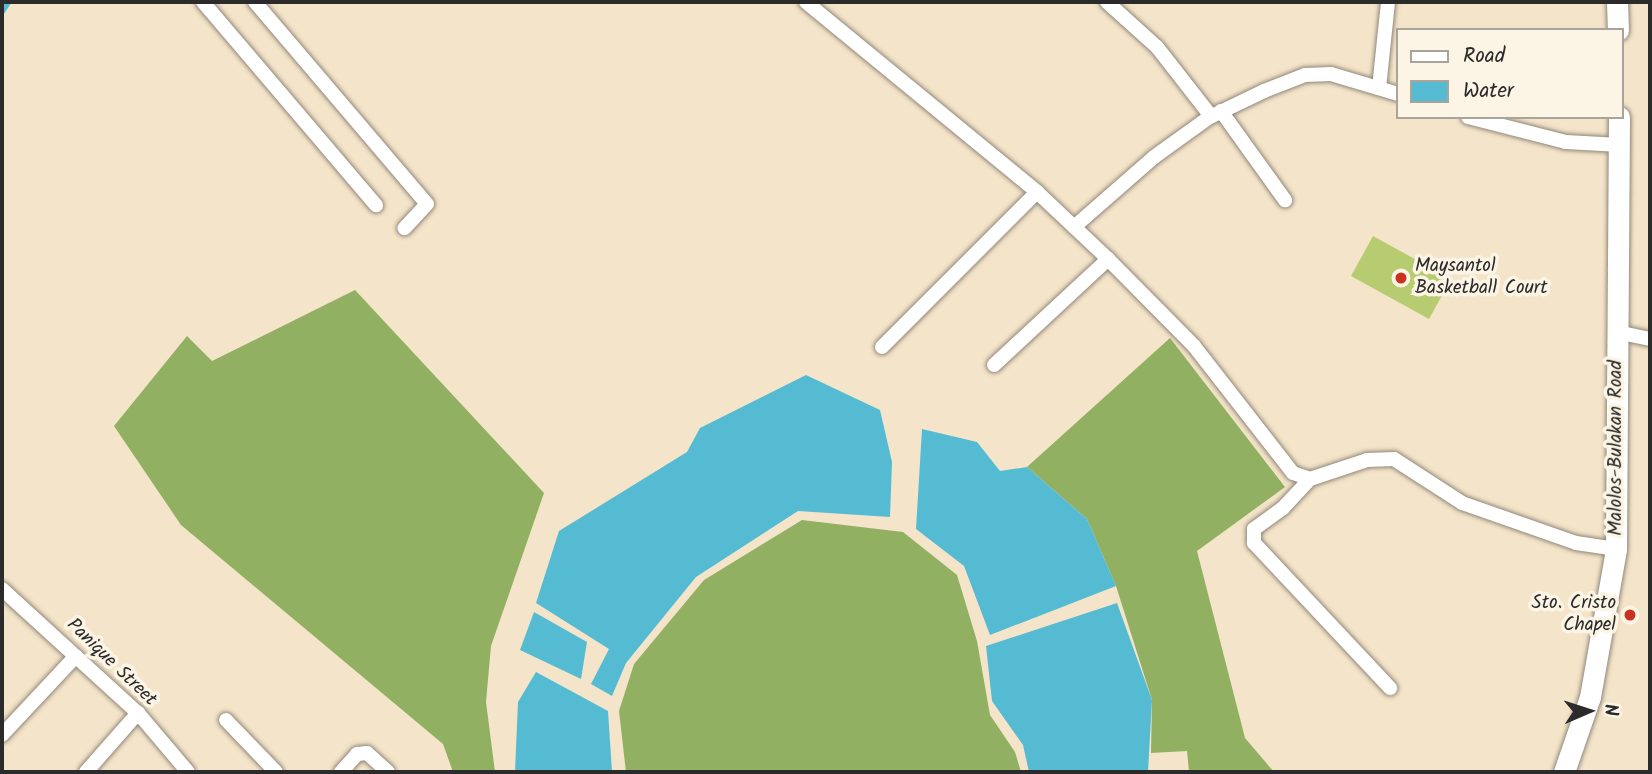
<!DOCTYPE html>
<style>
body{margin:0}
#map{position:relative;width:1652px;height:774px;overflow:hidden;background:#f4e4c9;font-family:Kalam,sans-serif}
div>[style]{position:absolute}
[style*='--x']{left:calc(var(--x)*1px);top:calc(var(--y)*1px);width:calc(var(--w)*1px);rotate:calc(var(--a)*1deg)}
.green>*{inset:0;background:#b7cc70}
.forest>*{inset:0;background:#91b062}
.water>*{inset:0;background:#55bbd3}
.stream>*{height:5px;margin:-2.5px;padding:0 2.5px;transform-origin:2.5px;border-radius:2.5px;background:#55bbd3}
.roads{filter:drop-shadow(0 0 2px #90887a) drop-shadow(0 0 2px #90887a)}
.street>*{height:14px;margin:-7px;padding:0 7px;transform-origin:7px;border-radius:7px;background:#fff}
.secondary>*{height:21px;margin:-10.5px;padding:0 10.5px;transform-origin:10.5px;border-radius:10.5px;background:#fff}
.dots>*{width:19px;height:19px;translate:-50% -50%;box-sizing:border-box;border:4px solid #fcf5e5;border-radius:50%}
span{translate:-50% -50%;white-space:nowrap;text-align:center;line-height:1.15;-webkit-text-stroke:7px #fcf5e5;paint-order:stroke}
.poi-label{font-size:19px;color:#2b2b2b}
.left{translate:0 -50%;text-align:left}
.right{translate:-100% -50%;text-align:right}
.street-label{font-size:19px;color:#2b2b2b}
.frame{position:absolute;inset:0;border:4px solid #2b2b2b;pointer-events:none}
.legend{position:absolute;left:1396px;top:28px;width:228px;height:91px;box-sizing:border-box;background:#fcf5e5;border:2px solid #a8a49b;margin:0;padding:9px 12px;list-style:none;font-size:21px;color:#2b2b2b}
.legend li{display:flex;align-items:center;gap:14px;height:35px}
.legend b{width:35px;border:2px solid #a8a49b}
.north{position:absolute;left:1554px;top:676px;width:70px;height:70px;-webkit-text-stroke:5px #fcf5e5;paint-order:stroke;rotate:87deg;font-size:19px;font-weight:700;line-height:28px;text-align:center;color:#2b2b2b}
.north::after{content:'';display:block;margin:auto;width:24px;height:32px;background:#2b2b2b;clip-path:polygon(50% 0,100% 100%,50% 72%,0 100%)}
</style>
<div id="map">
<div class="green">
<i style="clip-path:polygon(1373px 236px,1451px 279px,1429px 319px,1351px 276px)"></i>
</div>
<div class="forest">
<i style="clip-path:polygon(355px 290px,544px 493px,491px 646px,486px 702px,495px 772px,453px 772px,443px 744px,181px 525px,114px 426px,187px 336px,212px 361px)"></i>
<i style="clip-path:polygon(1170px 338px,1285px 487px,1197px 551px,1245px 738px,1274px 772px,1189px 772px,1187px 751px,1151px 753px,1152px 700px,1116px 586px,1087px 519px,1027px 467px)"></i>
<i style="clip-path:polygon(802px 520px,903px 532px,957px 575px,977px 641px,990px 715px,1015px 752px,1021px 772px,626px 772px,619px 711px,634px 664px,704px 580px)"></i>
</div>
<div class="water">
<i style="clip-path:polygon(806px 375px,880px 410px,892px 462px,890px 517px,798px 511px,696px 577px,626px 663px,612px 696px,591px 684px,609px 649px,536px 603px,559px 531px,687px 452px,700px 428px)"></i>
<i style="clip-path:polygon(922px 429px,977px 442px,1000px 471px,1027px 467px,1087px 519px,1116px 586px,990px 635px,964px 566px,916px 529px)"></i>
<i style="clip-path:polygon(1117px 603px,1152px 700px,1148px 772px,1029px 772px,1023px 745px,992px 701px,986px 646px)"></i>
<i style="clip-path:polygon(534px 612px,587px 642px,581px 679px,520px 650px)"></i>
<i style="clip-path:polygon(536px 672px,608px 711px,612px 772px,515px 772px,518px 702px)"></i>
</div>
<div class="stream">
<i style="--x:2;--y:11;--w:11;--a:-56"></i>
</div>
<div class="roads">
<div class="street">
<i style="--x:203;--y:2;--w:267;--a:49.6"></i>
<i style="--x:255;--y:2;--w:265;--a:49.6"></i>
<i style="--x:427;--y:204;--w:33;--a:133"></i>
<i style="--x:806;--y:2;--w:299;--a:39.4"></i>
<i style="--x:1037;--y:192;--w:98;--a:43.3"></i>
<i style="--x:1108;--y:259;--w:122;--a:45.3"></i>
<i style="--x:1194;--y:346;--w:161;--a:52.1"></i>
<i style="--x:1293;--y:473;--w:18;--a:19"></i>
<i style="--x:1310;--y:479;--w:60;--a:-18.4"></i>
<i style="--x:1367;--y:460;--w:27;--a:-2"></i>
<i style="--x:1394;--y:459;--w:81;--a:32.9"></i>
<i style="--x:1462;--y:503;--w:121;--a:19.3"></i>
<i style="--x:1576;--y:543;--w:40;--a:8.5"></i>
<i style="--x:1107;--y:2;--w:67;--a:42"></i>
<i style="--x:1157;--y:47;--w:88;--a:52"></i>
<i style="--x:1379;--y:88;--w:86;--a:-84"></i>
<i style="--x:1221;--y:111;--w:110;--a:54.3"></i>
<i style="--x:1468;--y:117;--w:101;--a:14.3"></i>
<i style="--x:1566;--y:142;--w:54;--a:3.2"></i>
<i style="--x:1074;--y:227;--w:106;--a:-41.2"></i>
<i style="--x:1154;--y:157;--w:67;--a:-35.8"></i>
<i style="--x:1208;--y:118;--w:62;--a:-25.7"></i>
<i style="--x:1264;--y:91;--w:44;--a:-21.3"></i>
<i style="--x:1305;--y:75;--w:26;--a:-2"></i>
<i style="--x:1331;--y:74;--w:70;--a:16.6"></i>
<i style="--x:1617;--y:332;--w:34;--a:12"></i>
<i style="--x:882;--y:347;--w:219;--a:-45"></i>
<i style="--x:994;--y:365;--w:156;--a:-42.9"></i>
<i style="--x:1310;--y:479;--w:40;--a:133"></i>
<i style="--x:1283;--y:508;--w:36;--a:144"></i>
<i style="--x:1254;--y:529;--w:14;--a:90"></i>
<i style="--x:1254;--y:543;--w:199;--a:46.8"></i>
<i style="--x:2;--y:589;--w:184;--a:42.4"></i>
<i style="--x:138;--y:713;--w:77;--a:49.7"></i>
<i style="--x:226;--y:720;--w:72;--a:46.1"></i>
<i style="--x:2;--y:735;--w:108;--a:-46.9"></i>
<i style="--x:86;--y:772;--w:79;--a:-48.6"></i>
<i style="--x:341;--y:772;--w:24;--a:-48"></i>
<i style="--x:357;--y:754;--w:10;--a:-6"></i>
<i style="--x:367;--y:753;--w:28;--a:42"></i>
</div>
<div class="secondary">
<i style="--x:1617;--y:2;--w:28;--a:88"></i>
<i style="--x:1564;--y:772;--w:79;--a:-70.9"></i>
<i style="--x:1590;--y:697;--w:150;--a:-80"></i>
<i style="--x:1616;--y:549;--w:432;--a:-89.6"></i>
</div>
</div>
<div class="dots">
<i style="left:1401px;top:278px;background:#c8321e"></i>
<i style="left:1630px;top:615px;background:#c8321e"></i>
</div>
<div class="poi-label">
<span class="left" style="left:1415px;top:278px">Maysantol<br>Basketball Court</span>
<span class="right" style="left:1616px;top:615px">Sto. Cristo<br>Chapel</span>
</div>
<div class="street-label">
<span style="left:1617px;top:448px;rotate:-90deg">Malolos-Bulakan Road</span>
<span style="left:111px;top:663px;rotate:44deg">Panique Street</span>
</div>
<div class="frame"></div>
<ul class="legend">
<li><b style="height:9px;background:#fff"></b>Road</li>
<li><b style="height:19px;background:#55bbd3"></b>Water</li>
</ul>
<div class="north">N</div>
</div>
